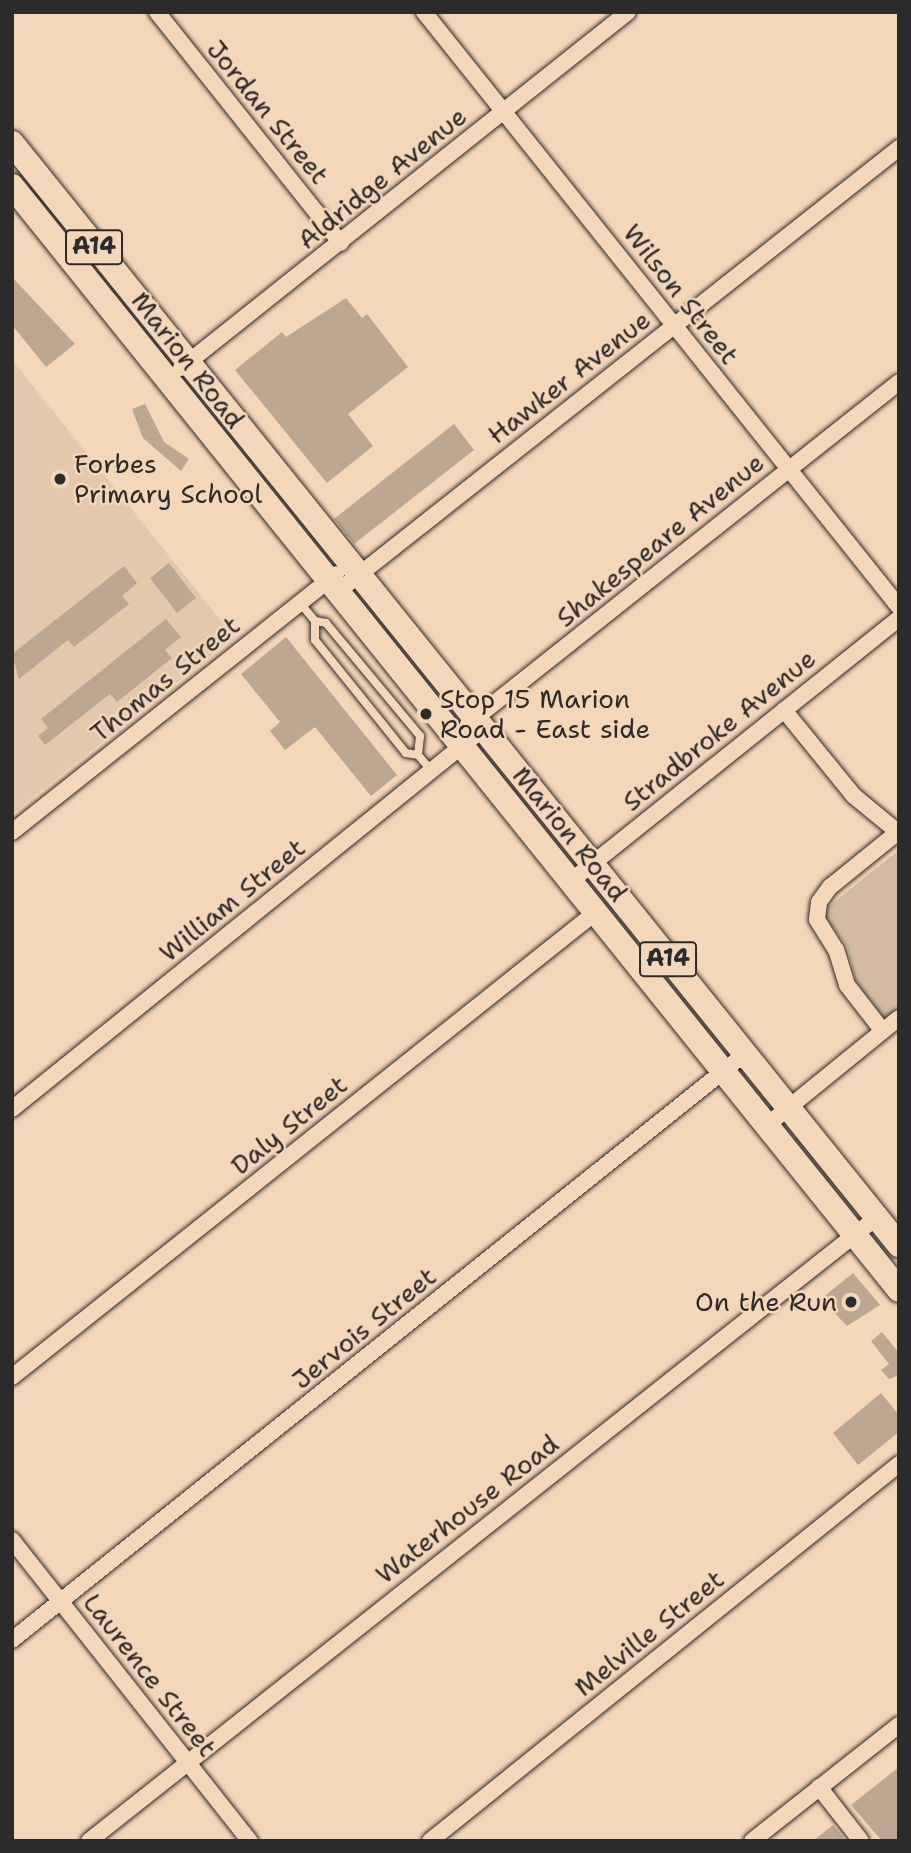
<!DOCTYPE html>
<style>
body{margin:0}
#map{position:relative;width:911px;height:1853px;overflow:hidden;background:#f3d7ba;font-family:"Shantell Sans",sans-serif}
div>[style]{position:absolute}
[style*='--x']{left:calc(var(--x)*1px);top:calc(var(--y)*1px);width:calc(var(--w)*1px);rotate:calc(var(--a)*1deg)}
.built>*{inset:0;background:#e2c9ae}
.green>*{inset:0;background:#d2bba2}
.building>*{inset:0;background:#bba792}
.roads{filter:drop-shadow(0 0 2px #2b2b2b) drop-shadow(0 0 2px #2b2b2b)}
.lane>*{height:8px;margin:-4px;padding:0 4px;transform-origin:4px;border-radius:4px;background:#f3d7ba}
.street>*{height:16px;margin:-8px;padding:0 8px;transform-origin:8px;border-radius:8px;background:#f3d7ba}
.primary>*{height:24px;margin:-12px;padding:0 12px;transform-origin:12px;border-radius:12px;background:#f3d7ba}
.dots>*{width:19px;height:19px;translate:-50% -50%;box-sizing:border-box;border:4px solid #f3d7ba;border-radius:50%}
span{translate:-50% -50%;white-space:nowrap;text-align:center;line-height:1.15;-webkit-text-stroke:5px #f3d7ba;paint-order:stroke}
.shield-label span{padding:2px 5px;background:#f3d7ba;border:2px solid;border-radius:5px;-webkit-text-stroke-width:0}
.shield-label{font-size:24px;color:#2b2b2b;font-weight:700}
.street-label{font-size:26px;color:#2b2b2b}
.poi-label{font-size:26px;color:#2b2b2b}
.left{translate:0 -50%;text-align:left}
.right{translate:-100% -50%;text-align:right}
.frame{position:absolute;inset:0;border:14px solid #2b2b2b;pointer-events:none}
</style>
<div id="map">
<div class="built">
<i style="clip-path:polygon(12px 360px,234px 637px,12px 814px)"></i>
</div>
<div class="green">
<i style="clip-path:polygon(899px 850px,899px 1012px,887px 1022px,856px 981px,847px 946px,822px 912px)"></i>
</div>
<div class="building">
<i style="clip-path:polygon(12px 277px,75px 344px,46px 367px,12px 325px)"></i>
<i style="clip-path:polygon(346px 298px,362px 318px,367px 314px,408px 367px,348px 414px,373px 446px,327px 483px,235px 370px,282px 332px,286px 337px)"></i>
<i style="clip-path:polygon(145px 404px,164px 442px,189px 459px,181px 471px,143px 438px,132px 409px)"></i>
<i style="clip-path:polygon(454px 424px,474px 450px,354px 544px,334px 519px)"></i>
<i style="clip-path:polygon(169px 563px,196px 598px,177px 613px,150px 578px)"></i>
<i style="clip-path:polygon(124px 566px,137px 583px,122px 596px,129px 604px,74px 647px,68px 640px,19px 679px,12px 654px)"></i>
<i style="clip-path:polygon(166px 619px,181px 637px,165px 650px,172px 658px,117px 702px,110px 694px,45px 745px,38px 736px,48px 728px,41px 719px)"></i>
<i style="clip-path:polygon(286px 637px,397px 775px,371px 796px,315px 727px,285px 750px,270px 731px,280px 722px,241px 674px)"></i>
<i style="clip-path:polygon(853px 1273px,880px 1305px,847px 1326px,821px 1299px)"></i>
<i style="clip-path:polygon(882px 1332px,899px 1353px,899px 1375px,889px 1379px,881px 1370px,889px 1364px,871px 1341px)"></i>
<i style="clip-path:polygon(881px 1393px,899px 1415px,899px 1432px,858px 1465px,833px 1433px)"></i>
<i style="clip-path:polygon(899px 1767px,899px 1841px,882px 1841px,851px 1805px)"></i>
<i style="clip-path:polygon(833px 1825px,846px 1841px,813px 1841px)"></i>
</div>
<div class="roads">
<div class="lane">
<i style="--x:300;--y:603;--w:23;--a:50"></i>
<i style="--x:315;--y:621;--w:11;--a:10"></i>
<i style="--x:326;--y:623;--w:147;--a:50.2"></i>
<i style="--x:420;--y:736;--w:19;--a:96"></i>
<i style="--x:315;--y:621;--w:19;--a:90"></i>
<i style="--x:315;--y:640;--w:145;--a:51.2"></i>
<i style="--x:406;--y:753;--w:12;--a:9"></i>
<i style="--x:418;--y:755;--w:21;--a:49"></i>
</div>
<div class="street">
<i style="--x:157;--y:12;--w:295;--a:51.5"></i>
<i style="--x:424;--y:12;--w:761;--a:51.4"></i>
<i style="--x:181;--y:368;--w:571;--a:-38.53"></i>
<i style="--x:336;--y:593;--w:718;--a:-38.32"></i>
<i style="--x:784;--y:710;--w:111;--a:50.9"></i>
<i style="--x:854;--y:796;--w:58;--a:39.4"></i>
<i style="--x:468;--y:724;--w:550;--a:-38.43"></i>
<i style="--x:12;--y:832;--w:414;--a:-38.5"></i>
<i style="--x:571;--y:881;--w:420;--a:-38.7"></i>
<i style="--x:882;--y:1030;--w:57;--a:-127.9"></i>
<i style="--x:847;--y:985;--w:37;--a:-107"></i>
<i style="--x:836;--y:950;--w:36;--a:-122"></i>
<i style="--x:817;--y:919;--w:17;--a:-83"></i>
<i style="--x:819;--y:902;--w:19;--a:-54"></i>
<i style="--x:830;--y:887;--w:87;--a:-39"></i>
<i style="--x:12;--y:1109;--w:605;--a:-38.9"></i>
<i style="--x:766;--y:1126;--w:171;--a:-39.1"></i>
<i style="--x:12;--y:1377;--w:747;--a:-38.53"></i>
<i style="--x:12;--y:1540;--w:384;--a:51.7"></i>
<i style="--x:12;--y:1640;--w:940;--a:-38.65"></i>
<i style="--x:819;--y:1787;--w:68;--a:52.1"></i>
<i style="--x:89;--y:1841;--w:1005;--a:-38.37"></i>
<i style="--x:430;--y:1841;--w:602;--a:-38.79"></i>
<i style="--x:752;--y:1841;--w:187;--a:-38.3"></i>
</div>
<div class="primary">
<i style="--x:12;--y:143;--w:1415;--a:51.17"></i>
<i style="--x:12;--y:186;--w:1416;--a:51.22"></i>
</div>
</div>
<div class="dots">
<i style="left:60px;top:479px;background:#2b2b2b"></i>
<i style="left:426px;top:714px;background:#2b2b2b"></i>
<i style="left:851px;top:1302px;background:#2b2b2b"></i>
</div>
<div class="shield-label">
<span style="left:94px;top:247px">A14</span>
<span style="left:668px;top:959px">A14</span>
</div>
<div class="street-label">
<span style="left:268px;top:112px;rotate:51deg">Jordan Street</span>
<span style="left:382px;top:178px;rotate:-39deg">Aldridge Avenue</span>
<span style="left:681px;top:294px;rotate:52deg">Wilson Street</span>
<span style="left:188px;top:360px;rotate:52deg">Marion Road</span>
<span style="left:569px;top:377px;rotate:-38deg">Hawker Avenue</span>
<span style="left:660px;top:540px;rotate:-39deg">Shakespeare Avenue</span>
<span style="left:165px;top:679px;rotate:-39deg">Thomas Street</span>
<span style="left:719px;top:730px;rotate:-39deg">Stradbroke Avenue</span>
<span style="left:570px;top:834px;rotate:51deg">Marion Road</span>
<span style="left:232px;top:900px;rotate:-39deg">William Street</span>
<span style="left:289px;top:1125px;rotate:-39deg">Daly Street</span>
<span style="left:364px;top:1328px;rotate:-39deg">Jervois Street</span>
<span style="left:467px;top:1509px;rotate:-38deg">Waterhouse Road</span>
<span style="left:649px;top:1633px;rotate:-39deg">Melville Street</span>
<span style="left:150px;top:1675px;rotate:52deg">Laurence Street</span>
</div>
<div class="poi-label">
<span class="left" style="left:74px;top:479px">Forbes<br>Primary School</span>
<span class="left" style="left:440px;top:714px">Stop 15 Marion<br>Road - East side</span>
<span class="right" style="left:837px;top:1302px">On the Run</span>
</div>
<div class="frame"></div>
</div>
